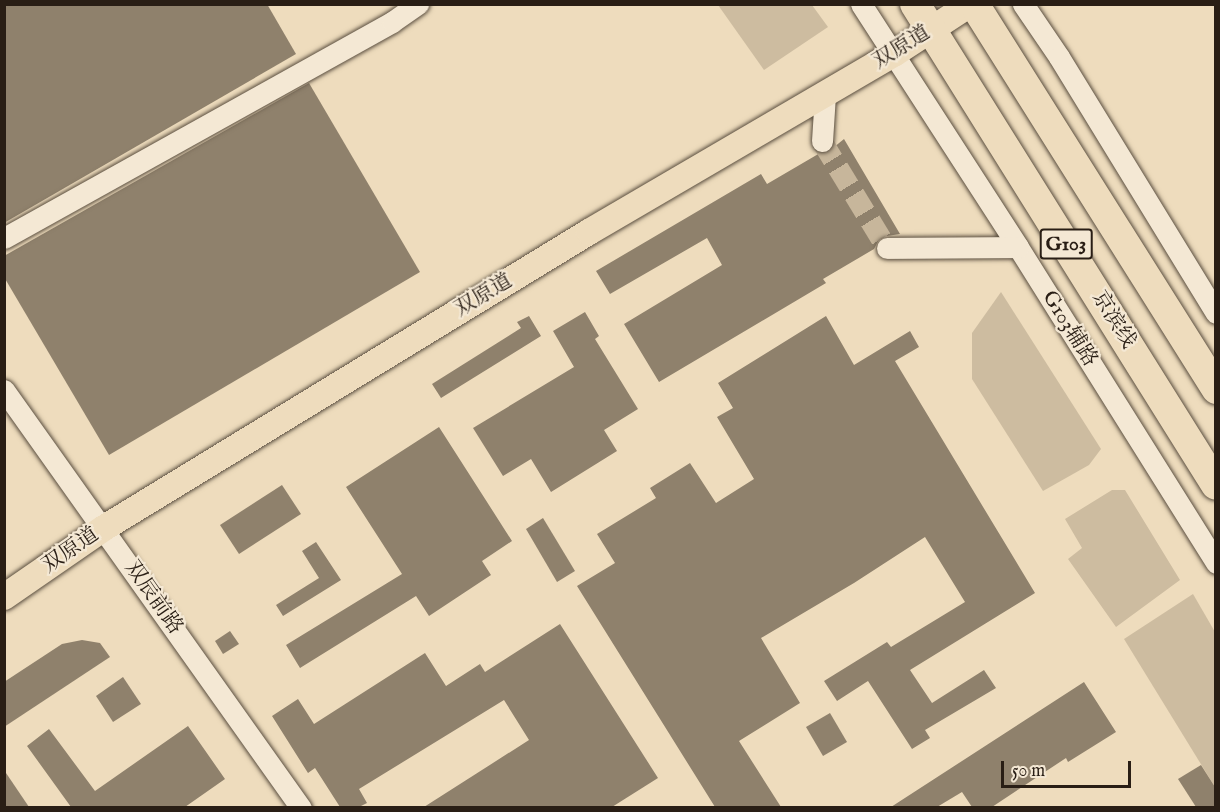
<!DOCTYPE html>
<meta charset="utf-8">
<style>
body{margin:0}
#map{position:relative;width:1220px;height:812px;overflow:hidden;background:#eedcbd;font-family:"IM FELL English","Noto Serif SC",serif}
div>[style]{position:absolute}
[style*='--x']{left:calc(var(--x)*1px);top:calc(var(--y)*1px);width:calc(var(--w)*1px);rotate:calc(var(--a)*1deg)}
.green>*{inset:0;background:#cdbca0}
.building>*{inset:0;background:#8f816c}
.minor-tunnel>*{height:21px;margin-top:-10.5px;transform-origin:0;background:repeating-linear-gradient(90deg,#c7b69b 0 21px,transparent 0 31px)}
.roads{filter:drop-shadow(0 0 2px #5a4e3f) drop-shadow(0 0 2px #5a4e3f)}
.minor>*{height:21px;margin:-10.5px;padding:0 10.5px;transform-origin:10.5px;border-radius:10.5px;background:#f4e8d4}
.major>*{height:26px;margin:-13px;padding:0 13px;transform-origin:13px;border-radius:13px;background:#eedcbd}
.highway>*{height:30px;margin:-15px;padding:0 15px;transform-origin:15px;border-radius:15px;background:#eedcbd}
span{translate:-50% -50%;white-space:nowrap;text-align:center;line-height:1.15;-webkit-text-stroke:4.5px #f4e8d4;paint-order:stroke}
.shield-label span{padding:2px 4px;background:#f4e8d4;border:2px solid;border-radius:4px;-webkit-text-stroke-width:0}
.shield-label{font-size:20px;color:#291e15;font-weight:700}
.street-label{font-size:21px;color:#291e15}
.frame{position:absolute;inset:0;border:6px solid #291e15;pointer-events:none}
.scale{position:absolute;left:1001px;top:761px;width:130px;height:27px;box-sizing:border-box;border:3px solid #291e15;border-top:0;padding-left:8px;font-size:18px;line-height:21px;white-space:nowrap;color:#291e15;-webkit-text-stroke:4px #f4e8d4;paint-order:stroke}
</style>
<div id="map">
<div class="green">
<i style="clip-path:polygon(718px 5px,812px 5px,828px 27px,764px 70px)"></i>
<i style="clip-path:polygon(1001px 292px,1101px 449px,1089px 465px,1043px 491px,972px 379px,972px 333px)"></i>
<i style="clip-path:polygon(1112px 490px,1125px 490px,1180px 580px,1116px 627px,1068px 559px,1082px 548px,1065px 519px)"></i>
<i style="clip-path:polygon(1193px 594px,1215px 632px,1215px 787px,1124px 639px)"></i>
</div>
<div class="building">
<i style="clip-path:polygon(4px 4px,267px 4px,296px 54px,4px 223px)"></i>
<i style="clip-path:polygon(309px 83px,420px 272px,109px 455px,4px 277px,4px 256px)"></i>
<i style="clip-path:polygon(844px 139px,900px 234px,880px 237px,874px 249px,823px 279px,826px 283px,659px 382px,624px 324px,722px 265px,707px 238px,610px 294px,596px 271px,761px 174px,767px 184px,820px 153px,828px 152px)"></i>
<i style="clip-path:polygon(585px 312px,599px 336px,595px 339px,638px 409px,604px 430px,617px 451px,551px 492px,531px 459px,503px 476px,473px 428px,574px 367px,553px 331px)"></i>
<i style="clip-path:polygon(529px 316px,541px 336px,441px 398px,432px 384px,521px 328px,517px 322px)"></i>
<i style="clip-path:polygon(826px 316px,854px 365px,910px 331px,919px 347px,895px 361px,1035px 593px,910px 670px,932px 703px,984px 670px,996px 688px,925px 730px,930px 738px,912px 749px,868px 681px,837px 701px,824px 681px,887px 642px,891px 647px,965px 602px,925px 537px,854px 583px,761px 638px,800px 703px,739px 741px,781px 807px,715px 807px,577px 586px,615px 563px,597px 534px,656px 498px,650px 488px,690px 463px,716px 503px,754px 479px,717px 417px,733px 408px,718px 383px)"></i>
<i style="clip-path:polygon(439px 427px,512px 541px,482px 561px,491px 575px,429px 616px,416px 596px,300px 668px,286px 645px,402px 574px,346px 487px)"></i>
<i style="clip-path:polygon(282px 485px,301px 514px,239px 554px,220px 525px)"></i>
<i style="clip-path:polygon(543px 518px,575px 571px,557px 582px,526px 529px)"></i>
<i style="clip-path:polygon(316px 542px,341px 580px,283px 616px,276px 605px,319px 578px,302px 551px)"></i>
<i style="clip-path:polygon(560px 624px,658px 778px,612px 807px,424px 807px,529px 740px,504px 700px,359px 789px,367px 803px,359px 807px,340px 807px,315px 768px,308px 773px,272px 716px,298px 699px,314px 724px,425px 653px,446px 686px,480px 664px,485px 672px)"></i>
<i style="clip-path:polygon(230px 631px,239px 644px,223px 654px,215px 641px)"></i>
<i style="clip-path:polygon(82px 640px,100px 643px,110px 657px,4px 727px,4px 682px,62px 644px)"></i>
<i style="clip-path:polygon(123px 677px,141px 704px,113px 722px,96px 696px)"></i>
<i style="clip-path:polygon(1084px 682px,1116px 732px,1068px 762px,1066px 758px,992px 807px,972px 807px,962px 792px,937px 807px,891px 807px)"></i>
<i style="clip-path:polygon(830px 713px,847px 742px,823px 756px,806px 727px)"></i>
<i style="clip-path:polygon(188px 726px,225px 779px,185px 807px,71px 807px,27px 746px,49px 729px,95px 791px)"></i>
<i style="clip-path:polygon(1201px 765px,1215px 787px,1215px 807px,1196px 807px,1178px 779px)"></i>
<i style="clip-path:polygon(4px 770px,29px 807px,4px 807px)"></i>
</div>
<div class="minor-tunnel">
<i style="--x:822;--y:141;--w:125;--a:58.7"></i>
</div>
<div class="roads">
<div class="minor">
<i style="--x:861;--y:4;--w:289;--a:57.1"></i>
<i style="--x:1018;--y:247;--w:373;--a:57.9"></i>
<i style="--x:1023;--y:4;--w:64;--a:55.8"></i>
<i style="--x:1059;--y:57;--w:300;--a:58.5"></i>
<i style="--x:822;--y:141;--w:47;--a:-86.3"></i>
<i style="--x:4;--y:238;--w:444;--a:-29.1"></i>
<i style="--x:392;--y:22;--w:32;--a:-35"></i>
<i style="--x:887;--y:248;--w:131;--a:-0.4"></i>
<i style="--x:4;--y:390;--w:513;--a:54.61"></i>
</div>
<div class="major">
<i style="--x:4;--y:597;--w:121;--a:-34.6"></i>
<i style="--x:104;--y:528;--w:568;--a:-31.4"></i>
<i style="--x:589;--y:232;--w:353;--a:-30.3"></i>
<i style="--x:894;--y:54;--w:91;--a:-33.3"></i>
</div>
<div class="highway">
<i style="--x:915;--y:4;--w:567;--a:57.96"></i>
<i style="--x:974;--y:4;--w:455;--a:57.8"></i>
</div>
</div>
<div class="shield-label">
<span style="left:1066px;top:244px">G103</span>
</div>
<div class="street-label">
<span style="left:902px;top:48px;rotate:-32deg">双原道</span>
<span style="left:484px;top:296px;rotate:-31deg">双原道</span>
<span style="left:1113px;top:320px;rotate:58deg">京滨线</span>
<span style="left:1069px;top:329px;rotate:58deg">G103辅路</span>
<span style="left:71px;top:551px;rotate:-35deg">双原道</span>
<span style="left:153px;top:598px;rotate:55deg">双辰前路</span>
</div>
<div class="frame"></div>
<div class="scale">50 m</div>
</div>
